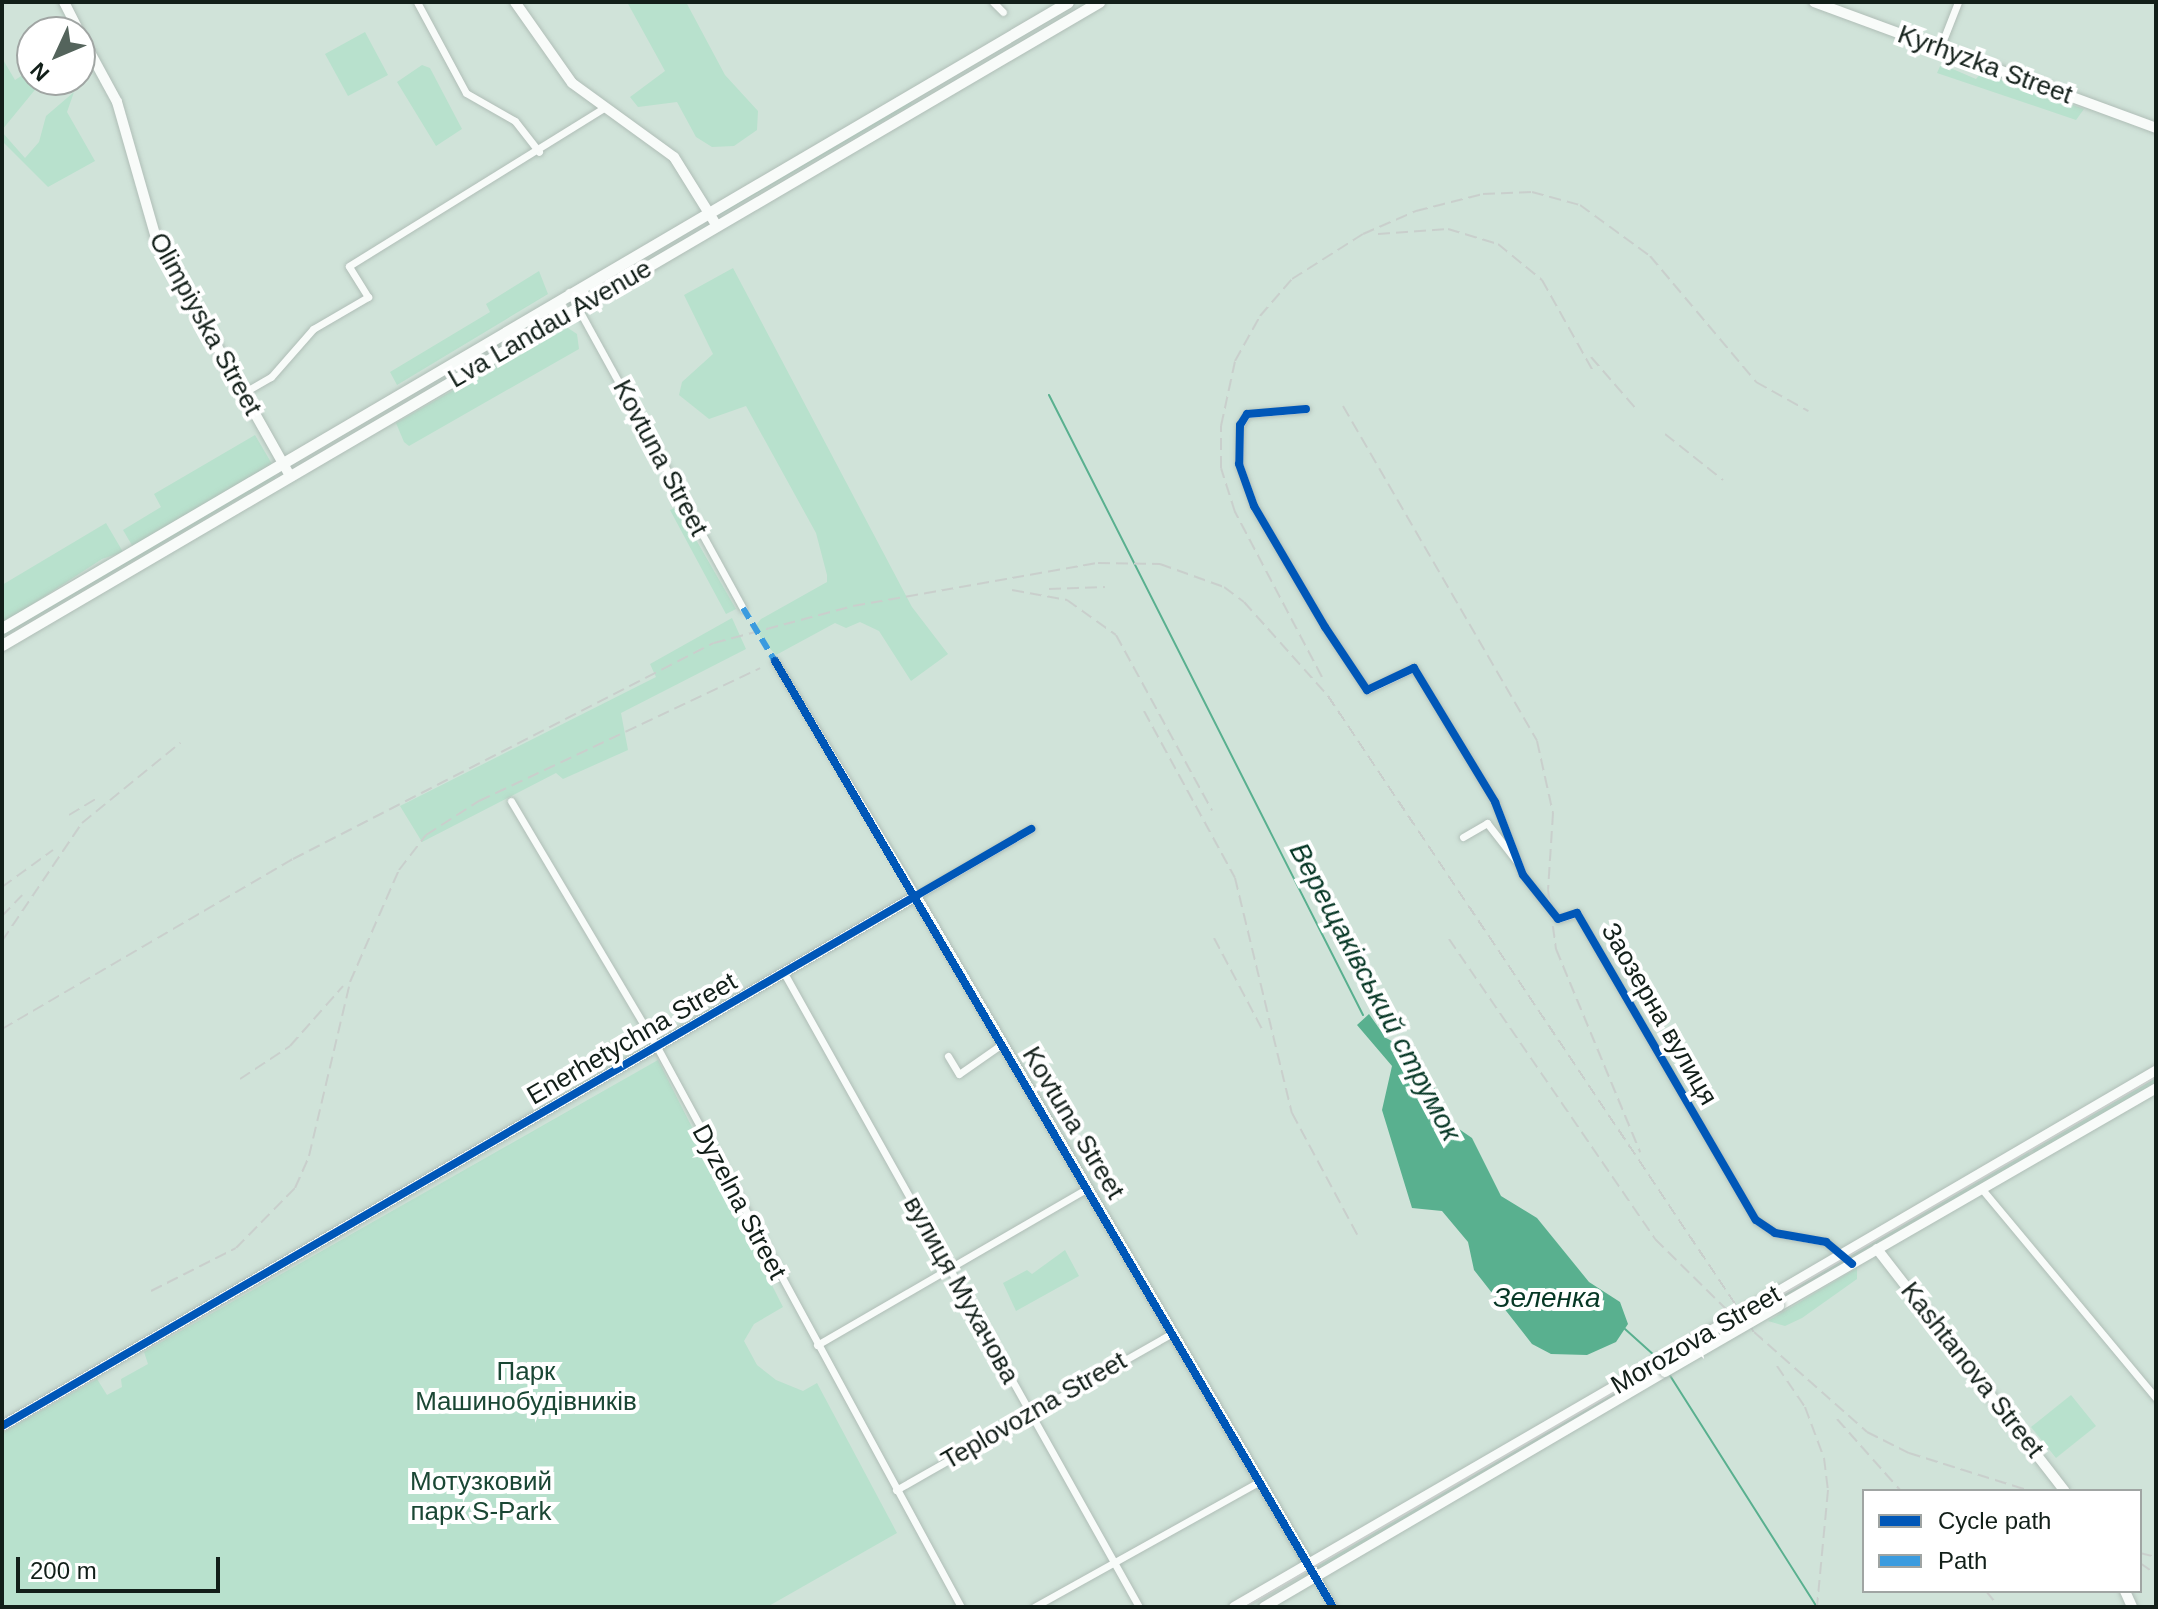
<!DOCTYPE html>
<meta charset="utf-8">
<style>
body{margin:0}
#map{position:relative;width:2158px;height:1609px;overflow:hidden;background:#d0e3d9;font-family:Arial,sans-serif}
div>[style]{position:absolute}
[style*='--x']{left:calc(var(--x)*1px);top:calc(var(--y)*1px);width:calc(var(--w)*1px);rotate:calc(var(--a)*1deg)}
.green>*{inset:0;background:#b8e1cd}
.water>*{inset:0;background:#59b08f}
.stream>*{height:2px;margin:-1px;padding:0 1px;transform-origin:1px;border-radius:1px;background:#59b08f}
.roads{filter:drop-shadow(0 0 2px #b0beb7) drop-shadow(0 0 2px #b0beb7)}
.street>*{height:7px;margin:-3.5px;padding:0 3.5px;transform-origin:3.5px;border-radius:3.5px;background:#f8fbf9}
.secondary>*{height:10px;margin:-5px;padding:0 5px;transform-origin:5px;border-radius:5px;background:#f8fbf9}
.primary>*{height:11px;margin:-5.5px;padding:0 5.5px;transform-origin:5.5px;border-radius:5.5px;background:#f8fbf9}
.tram>*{height:2px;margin:-1px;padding:0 1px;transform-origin:1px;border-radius:1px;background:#c9cfcc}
.rail>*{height:2px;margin-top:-1px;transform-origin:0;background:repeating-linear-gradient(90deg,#c9cfcc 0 12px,transparent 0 18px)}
.bridges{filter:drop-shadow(0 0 2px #b0beb7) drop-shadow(0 0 2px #b0beb7)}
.secondary-bridge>*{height:10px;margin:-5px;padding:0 5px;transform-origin:5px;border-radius:5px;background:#f8fbf9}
.quiet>*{height:6px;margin-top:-3px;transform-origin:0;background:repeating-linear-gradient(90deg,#3a9bdf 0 12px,transparent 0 18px)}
.cycleway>*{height:8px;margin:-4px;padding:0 4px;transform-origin:4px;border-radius:4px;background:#0057b8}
span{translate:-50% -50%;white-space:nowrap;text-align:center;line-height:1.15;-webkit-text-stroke:8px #fff;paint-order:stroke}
.street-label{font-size:26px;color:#121f19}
.park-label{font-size:26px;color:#1a4734}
.water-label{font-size:28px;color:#063725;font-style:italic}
.frame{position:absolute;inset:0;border:4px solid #121f19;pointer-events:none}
.legend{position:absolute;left:1862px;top:1489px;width:280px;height:104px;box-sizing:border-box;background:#fff;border:2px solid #a0a5a3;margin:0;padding:10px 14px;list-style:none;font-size:24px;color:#121f19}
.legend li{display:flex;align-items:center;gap:16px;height:40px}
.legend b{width:40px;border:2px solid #a0a5a3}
.north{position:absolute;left:16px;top:16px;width:80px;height:80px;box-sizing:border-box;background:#fff;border:2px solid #a0a5a3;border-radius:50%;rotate:226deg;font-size:22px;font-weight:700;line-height:32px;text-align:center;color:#121f19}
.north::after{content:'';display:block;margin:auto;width:28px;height:36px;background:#54645c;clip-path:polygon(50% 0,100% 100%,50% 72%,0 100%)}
.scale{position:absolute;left:16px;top:1557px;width:204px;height:36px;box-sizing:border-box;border:4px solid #121f19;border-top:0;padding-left:10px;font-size:24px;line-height:28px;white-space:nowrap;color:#121f19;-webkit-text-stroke:6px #fff;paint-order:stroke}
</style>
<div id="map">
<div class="green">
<i style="clip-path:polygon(627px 2px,686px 2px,725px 75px,758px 111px,757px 130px,734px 146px,712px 147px,696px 137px,677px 102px,638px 107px,630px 97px,665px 71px)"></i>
<i style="clip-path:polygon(365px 32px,388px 75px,348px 96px,325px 54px)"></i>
<i style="clip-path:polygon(2px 58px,15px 80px,32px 69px,32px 80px,43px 80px,2px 130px)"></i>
<i style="clip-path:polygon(1941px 64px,1976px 79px,1981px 73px,2084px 109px,2076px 120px,1937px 73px)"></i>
<i style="clip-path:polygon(422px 65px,430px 68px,462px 129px,436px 146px,397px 82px)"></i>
<i style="clip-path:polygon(74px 92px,67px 112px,95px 161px,48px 187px,2px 141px,2px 132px,25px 158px,39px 142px,46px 116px)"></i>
<i style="clip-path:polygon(910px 100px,912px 104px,720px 215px,720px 212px)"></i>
<i style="clip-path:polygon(733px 268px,912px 607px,948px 654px,911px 681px,879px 631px,860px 622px,846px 628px,835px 623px,776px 655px,761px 639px,756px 625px,761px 619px,827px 582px,827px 575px,816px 533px,746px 406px,709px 419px,679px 395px,682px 382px,713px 354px,684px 295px)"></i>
<i style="clip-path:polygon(539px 271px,548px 294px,397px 385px,390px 372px,490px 312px,486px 304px)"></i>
<i style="clip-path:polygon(565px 326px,577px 334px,579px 349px,409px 446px,404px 442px,396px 423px)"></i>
<i style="clip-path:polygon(255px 435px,272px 464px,133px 547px,123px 530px,161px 507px,154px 494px)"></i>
<i style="clip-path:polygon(274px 474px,276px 477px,2px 637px,2px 633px)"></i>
<i style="clip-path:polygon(677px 507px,736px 609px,726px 614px,670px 510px)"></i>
<i style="clip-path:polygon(106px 523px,123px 552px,102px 559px,2px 624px,2px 585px)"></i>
<i style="clip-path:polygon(732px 618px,746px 649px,621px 713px,628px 750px,563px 779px,556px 773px,422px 842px,400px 806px,656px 677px,650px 664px)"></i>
<i style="clip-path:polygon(658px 1060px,783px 1307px,754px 1324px,744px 1341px,757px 1365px,776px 1380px,803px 1391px,817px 1383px,897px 1533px,767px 1607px,2px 1607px,2px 1433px,97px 1379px,107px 1395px,122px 1387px,121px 1379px,148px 1364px,144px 1352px)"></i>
<i style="clip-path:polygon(2156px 1074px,2156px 1085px,2035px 1154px,2030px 1147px)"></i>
<i style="clip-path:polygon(2026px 1149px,2031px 1157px,1855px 1258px,1851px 1252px)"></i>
<i style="clip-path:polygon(1065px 1250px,1079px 1276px,1016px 1311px,1003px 1283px,1027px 1270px,1032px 1274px)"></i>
<i style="clip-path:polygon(1841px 1257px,1846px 1264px,1469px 1485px,1465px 1477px)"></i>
<i style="clip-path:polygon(1857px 1268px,1857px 1279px,1802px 1318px,1785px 1326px,1768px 1321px)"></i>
<i style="clip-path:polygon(2071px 1395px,2096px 1426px,2056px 1458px,2031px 1427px)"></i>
<i style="clip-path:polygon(1461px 1479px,1465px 1486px,1321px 1572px,1316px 1564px)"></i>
</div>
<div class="water">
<i style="clip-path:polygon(1369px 1014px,1386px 1038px,1415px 1053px,1438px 1094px,1443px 1118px,1472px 1138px,1501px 1196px,1537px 1218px,1589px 1282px,1620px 1302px,1628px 1324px,1616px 1342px,1587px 1355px,1551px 1354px,1532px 1344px,1474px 1270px,1468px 1242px,1442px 1211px,1412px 1208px,1382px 1110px,1392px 1066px,1357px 1025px)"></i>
</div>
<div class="stream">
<i style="--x:1049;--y:395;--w:695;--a:63.14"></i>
<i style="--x:1625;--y:1329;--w:40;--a:42"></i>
<i style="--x:1669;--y:1374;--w:276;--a:57.6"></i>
</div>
<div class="roads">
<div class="street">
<i style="--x:417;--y:2;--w:103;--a:61.7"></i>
<i style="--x:466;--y:93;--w:56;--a:29.7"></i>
<i style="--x:515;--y:121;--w:39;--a:52"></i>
<i style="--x:993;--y:2;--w:14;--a:45"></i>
<i style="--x:1940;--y:48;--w:49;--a:-68.6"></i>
<i style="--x:569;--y:292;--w:361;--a:61.2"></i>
<i style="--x:243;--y:393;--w:32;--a:-30"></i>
<i style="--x:271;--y:377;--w:64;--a:-48.8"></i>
<i style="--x:313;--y:329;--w:64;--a:-30.2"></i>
<i style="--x:368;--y:297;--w:36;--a:-122"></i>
<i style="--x:349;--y:266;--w:300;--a:-31.8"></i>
<i style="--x:1306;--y:409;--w:59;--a:175.2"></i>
<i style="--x:1247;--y:414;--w:13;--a:122"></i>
<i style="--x:1240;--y:425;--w:39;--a:91"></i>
<i style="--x:1239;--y:464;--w:45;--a:70.3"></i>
<i style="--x:1254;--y:506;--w:140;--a:59.6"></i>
<i style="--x:1325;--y:627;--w:76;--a:56.3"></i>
<i style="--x:1367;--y:690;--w:52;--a:-25.1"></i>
<i style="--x:1414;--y:668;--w:157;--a:58.8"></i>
<i style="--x:1495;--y:802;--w:78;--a:69"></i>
<i style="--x:1523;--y:875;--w:56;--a:51.5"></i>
<i style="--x:1558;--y:919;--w:20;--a:-18"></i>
<i style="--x:1577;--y:913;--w:355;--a:59.8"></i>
<i style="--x:1756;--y:1220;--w:23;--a:34"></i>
<i style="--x:1775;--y:1233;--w:52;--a:10"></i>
<i style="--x:1826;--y:1242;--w:34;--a:40"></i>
<i style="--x:775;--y:661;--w:274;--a:59"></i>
<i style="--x:916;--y:896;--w:133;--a:-30.2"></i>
<i style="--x:511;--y:801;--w:286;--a:59.3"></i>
<i style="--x:657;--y:1047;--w:637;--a:61.5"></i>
<i style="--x:1463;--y:837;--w:28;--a:-30"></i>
<i style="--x:1487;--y:823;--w:51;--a:52.2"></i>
<i style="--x:784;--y:973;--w:727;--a:60.75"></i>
<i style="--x:948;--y:1056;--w:21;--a:59"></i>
<i style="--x:959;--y:1074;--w:52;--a:-34.9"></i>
<i style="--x:1981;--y:1188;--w:273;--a:50.2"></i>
<i style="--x:817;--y:1345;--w:313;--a:-30.1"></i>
<i style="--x:896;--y:1490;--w:318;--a:-29.6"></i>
<i style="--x:1317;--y:1578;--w:33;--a:61"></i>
<i style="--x:1034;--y:1607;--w:259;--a:-29.1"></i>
</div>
<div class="secondary">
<i style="--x:64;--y:2;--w:34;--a:63"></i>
<i style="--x:515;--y:2;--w:99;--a:54.9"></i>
<i style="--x:572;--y:83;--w:126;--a:36"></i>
<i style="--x:674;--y:157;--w:81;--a:58.1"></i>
<i style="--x:1814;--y:2;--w:364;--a:20.2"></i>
<i style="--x:80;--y:34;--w:77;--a:61.4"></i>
<i style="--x:117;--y:102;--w:141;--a:74"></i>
<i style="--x:156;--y:238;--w:273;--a:60.6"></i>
<i style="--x:1877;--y:1249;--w:306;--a:52.2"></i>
<i style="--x:1772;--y:1295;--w:445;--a:-30.3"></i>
<i style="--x:1779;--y:1306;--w:435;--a:-30"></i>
<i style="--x:2;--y:1426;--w:1057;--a:-30.11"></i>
<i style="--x:916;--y:896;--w:791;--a:59.55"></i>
<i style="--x:2125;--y:1591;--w:17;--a:66"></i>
<i style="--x:1234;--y:1607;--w:491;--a:-30.1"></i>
<i style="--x:1264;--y:1607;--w:465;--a:-30.4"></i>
</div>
<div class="primary">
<i style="--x:2;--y:628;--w:1236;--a:-30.42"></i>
<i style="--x:2;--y:645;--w:1272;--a:-30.38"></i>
</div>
</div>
<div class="tram">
<i style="--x:1245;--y:1607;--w:1054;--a:-30.19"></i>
</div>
<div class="rail">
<i style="--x:1378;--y:234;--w:70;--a:-4.1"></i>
<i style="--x:1448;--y:229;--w:52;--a:16.7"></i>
<i style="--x:1498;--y:244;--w:57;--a:39.3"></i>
<i style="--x:1542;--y:280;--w:104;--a:60.7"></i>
<i style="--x:1591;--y:357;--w:70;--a:49"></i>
<i style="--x:1343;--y:406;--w:387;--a:59.9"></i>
<i style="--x:1537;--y:741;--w:74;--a:77.5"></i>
<i style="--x:1553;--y:813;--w:77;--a:93.7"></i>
<i style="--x:1548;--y:890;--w:60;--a:82.3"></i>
<i style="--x:1556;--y:949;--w:220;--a:67.5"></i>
<i style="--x:1665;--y:434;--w:74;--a:38.4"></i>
<i style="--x:1049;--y:589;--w:56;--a:-2"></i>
<i style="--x:1012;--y:590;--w:56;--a:10.3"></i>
<i style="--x:1067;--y:600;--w:60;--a:35.5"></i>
<i style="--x:1116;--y:635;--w:200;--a:61.3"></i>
<i style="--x:1322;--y:677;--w:187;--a:-117.8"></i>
<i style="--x:1235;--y:512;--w:46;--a:-107.7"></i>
<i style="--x:1221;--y:468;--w:42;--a:-90"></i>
<i style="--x:1221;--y:426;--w:66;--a:-77.8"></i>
<i style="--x:1235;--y:361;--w:51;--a:-60.9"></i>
<i style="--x:1260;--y:316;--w:49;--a:-49.1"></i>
<i style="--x:1292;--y:279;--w:84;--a:-32.4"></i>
<i style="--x:1363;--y:234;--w:58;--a:-23.5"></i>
<i style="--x:1416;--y:211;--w:69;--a:-14.2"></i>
<i style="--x:1483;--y:194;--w:49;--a:-2.3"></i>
<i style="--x:1532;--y:192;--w:50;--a:15.2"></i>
<i style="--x:1580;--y:205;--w:87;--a:36.1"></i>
<i style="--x:1650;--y:256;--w:165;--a:49.9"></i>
<i style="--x:1756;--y:382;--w:60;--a:29.1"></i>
<i style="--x:1144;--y:711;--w:190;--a:61.4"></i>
<i style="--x:1235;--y:878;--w:242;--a:76.4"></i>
<i style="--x:1292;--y:1113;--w:144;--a:61.8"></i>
<i style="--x:69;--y:815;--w:33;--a:-31"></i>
<i style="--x:2;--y:887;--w:63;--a:-36"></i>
<i style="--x:2;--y:916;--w:29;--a:-46"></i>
<i style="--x:1214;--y:938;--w:107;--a:62.2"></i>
<i style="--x:1449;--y:939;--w:364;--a:55.5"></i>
<i style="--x:1655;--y:1239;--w:104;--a:44.6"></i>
<i style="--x:2;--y:941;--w:143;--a:-55.9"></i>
<i style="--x:82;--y:823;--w:127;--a:-39.2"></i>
<i style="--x:2;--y:1029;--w:337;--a:-30.3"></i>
<i style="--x:293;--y:859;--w:473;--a:-27.2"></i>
<i style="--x:714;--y:643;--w:144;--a:-14.9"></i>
<i style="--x:853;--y:606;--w:249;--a:-10"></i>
<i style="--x:1098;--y:563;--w:62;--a:0.9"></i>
<i style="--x:1160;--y:564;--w:68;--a:19.8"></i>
<i style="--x:1224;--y:587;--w:25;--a:37"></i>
<i style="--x:1244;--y:602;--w:126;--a:48.2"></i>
<i style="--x:1328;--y:696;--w:765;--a:56.19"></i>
<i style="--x:1754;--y:1332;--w:151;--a:41.5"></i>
<i style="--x:1867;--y:1432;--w:47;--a:26.6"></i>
<i style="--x:1909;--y:1453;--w:127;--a:17.4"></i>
<i style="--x:240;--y:1079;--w:60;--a:-33.4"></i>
<i style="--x:290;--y:1046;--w:80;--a:-48.5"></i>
<i style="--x:151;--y:1291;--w:95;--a:-26.8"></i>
<i style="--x:236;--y:1248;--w:84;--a:-45.5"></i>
<i style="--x:295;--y:1188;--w:35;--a:-66"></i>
<i style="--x:309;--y:1156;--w:179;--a:-76.7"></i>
<i style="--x:350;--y:982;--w:122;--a:-66.4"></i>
<i style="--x:399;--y:870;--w:44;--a:-52.4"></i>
<i style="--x:426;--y:835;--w:63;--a:-32.7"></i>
<i style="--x:479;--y:801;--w:311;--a:-25.3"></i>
<i style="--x:1777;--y:1366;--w:50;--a:55.7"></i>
<i style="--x:1805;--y:1407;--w:54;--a:69.6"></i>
<i style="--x:1824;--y:1458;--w:32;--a:83"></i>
<i style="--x:1828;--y:1490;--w:118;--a:95.4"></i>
<i style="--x:1837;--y:1419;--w:96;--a:48.4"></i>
<i style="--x:2140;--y:1553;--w:16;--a:14"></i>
<i style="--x:2140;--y:1563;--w:19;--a:35"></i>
<i style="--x:1986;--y:1591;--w:21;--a:51"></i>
</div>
<div class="bridges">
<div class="secondary-bridge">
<i style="--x:1659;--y:1361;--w:131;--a:-30.3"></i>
<i style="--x:1665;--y:1372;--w:132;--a:-30.1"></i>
</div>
</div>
<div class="quiet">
<i style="--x:743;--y:608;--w:62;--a:58.9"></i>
</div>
<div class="cycleway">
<i style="--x:1306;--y:409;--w:59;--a:175.2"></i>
<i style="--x:1247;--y:414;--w:13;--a:122"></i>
<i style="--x:1240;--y:425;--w:39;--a:91"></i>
<i style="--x:1239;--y:464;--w:45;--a:70.3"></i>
<i style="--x:1254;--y:506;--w:140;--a:59.6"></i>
<i style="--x:1325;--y:627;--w:76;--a:56.3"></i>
<i style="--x:1367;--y:690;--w:52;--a:-25.1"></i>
<i style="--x:1414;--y:668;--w:157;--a:58.8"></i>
<i style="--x:1495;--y:802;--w:78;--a:69"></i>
<i style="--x:1523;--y:875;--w:56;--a:51.5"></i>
<i style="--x:1558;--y:919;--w:20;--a:-18"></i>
<i style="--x:1577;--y:913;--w:355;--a:59.8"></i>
<i style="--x:1756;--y:1220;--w:23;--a:34"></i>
<i style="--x:1775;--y:1233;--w:52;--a:10"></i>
<i style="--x:1826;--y:1242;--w:34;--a:40"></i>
<i style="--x:775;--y:661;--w:1098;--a:59.47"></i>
<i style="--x:2;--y:1426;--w:1190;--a:-30.12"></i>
</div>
<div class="street-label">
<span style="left:1985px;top:65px;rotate:20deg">Kyrhyzka Street</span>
<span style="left:205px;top:324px;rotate:61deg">Olimpiyska Street</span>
<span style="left:550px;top:324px;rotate:-30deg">Lva Landau Avenue</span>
<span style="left:660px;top:458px;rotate:62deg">Kovtuna Street</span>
<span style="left:1659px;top:1014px;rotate:60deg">Заозерна вулиця</span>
<span style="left:632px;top:1039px;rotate:-30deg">Enerhetychna Street</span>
<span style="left:1073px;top:1123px;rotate:59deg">Kovtuna Street</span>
<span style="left:739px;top:1202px;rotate:62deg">Dyzelna Street</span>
<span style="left:961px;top:1290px;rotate:61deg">вулиця Мухачова</span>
<span style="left:1696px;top:1340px;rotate:-30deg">Morozova Street</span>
<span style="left:1972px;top:1370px;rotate:52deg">Kashtanova Street</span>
<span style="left:1034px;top:1411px;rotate:-30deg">Teplovozna Street</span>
</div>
<div class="park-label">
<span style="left:526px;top:1387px">Парк<br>Машинобудівників</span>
<span style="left:481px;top:1497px">Мотузковий<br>парк S-Park</span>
</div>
<div class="water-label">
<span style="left:1375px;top:992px;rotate:62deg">Верещаківський струмок</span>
<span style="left:1547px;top:1298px">Зеленка</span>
</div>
<div class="frame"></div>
<ul class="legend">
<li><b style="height:10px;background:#0057b8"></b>Cycle path</li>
<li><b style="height:10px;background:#3a9bdf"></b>Path</li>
</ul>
<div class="north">N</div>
<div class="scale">200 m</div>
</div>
